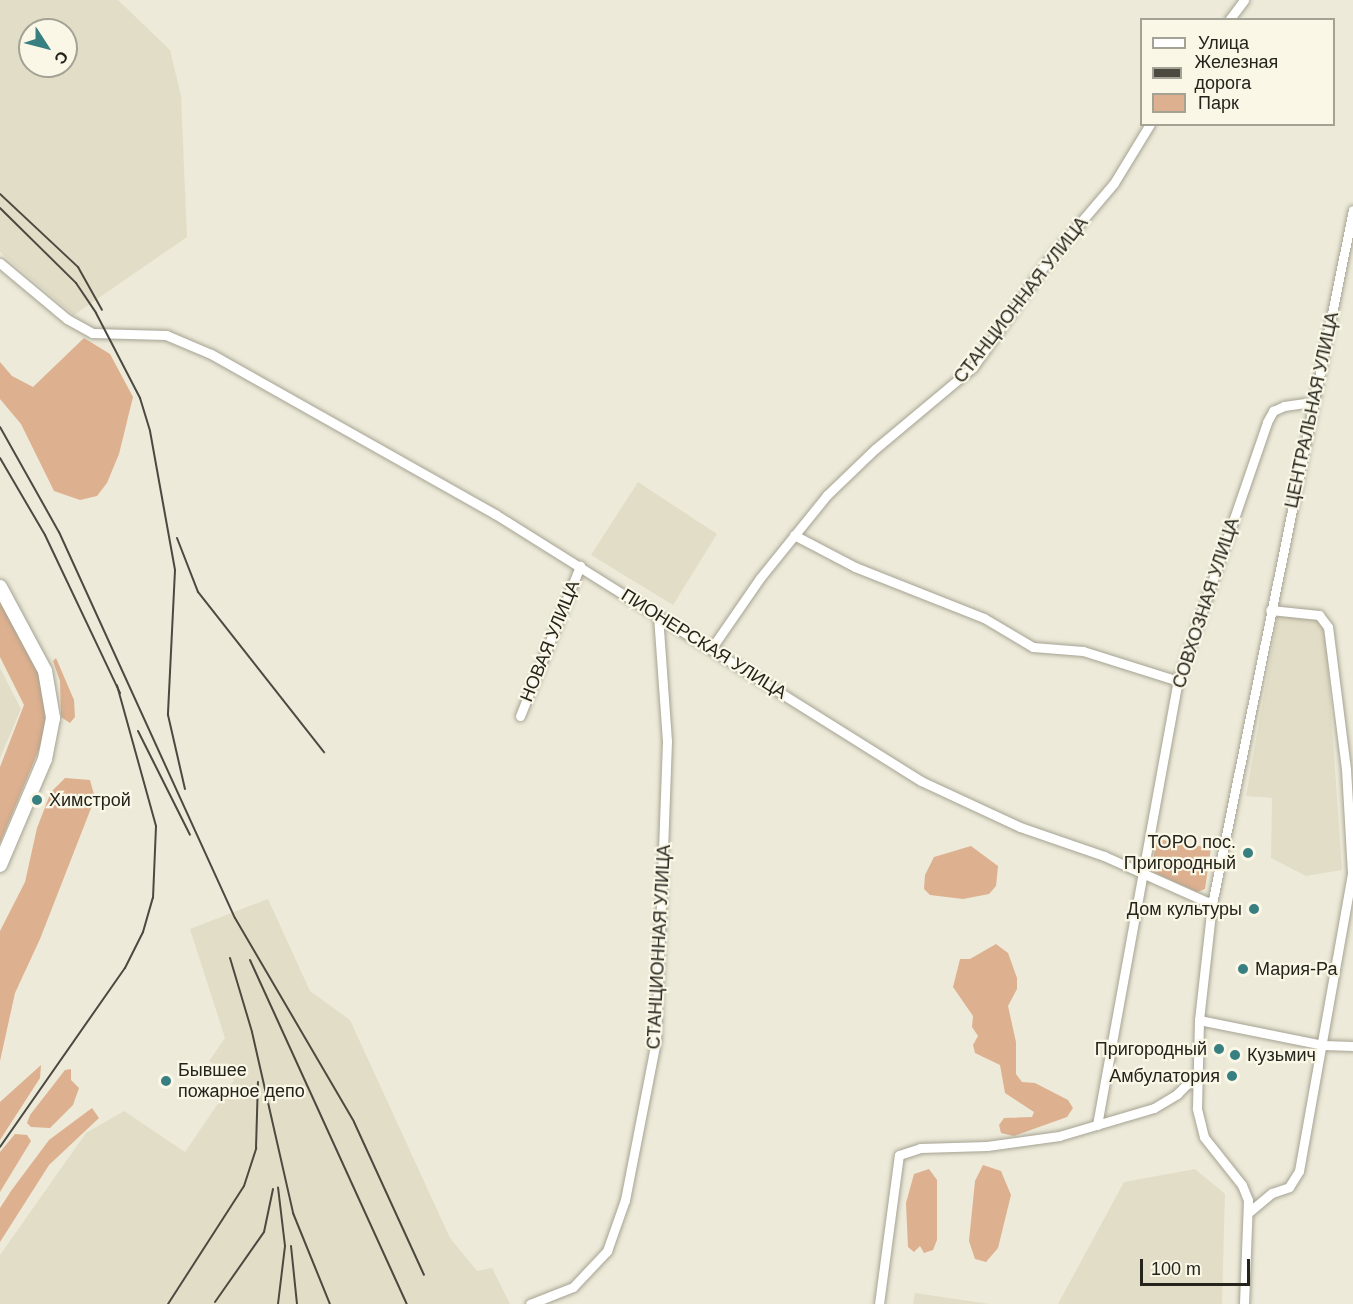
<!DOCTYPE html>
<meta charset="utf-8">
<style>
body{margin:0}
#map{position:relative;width:1353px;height:1304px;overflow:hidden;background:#edead9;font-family:Arial,sans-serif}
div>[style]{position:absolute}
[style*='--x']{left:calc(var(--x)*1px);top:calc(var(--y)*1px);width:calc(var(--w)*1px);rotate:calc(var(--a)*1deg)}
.built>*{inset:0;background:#e2ddc6}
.green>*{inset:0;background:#ddb08f}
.roads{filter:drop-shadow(0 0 2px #a6a393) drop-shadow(0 0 2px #a6a393)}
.minor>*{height:9px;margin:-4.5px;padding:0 4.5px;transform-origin:4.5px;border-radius:4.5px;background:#fff}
.primary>*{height:14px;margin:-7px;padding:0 7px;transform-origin:7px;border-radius:7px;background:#fff}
.rail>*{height:2px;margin:-1px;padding:0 1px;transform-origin:1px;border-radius:1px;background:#4b4940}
.dots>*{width:16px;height:16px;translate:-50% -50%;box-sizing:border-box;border:3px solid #faf7e6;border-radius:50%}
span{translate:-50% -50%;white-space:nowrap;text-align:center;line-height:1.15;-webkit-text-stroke:4.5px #faf7e6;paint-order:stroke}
.street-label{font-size:18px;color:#24231c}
.poi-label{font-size:18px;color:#24231c}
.left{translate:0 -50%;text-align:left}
.right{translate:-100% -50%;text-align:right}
.legend{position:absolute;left:1140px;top:18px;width:195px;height:108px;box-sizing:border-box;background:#faf7e6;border:2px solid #a4a295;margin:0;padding:8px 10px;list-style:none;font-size:18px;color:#24231c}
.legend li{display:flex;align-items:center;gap:12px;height:30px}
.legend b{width:30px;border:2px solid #a4a295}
.north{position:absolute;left:18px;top:18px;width:60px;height:60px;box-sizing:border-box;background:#faf7e6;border:2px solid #a4a295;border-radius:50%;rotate:126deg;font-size:16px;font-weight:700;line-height:24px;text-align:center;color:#24231c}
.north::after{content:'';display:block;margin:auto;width:21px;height:27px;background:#377f81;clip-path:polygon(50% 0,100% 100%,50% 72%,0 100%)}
.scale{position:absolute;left:1140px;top:1259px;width:110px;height:27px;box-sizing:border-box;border:3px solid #24231c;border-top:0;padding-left:8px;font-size:18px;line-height:21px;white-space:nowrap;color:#24231c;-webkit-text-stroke:4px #faf7e6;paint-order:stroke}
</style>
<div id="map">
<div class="built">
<i style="clip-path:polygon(evenodd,0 0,118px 0,170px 50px,181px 96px,187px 237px,74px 315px,0 252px,0 0,30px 30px,66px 30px,66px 66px,30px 66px,30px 30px)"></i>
<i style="clip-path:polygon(638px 482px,717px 534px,673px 605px,591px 555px)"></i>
<i style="clip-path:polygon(1278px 615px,1317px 618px,1325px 625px,1342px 870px,1306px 876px,1271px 858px,1272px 798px,1246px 796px)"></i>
<i style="clip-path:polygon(0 668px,21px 709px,0 758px)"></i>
<i style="clip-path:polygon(268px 899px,310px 991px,350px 1020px,450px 1238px,477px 1271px,492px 1268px,510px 1304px,0 1304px,0 1255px,86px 1133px,124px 1111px,185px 1152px,234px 1080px,209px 1061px,225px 1038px,190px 929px)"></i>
<i style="clip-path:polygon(1195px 1169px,1225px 1194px,1222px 1304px,1058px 1304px,1124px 1182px)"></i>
<i style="clip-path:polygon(915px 1293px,989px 1304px,913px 1304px)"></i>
</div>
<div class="green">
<i style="clip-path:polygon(84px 338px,110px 354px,133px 397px,119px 454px,107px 483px,97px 496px,80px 500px,54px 491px,21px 424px,0 399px,0 362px,12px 376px,33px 387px)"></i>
<i style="clip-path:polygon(0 596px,41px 672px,48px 696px,45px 735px,0 843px,0 767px,24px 705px,0 657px)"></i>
<i style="clip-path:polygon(56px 658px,74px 700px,75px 717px,70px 723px,61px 717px,60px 681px,53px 661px)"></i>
<i style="clip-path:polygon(65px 778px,90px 780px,95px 798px,40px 939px,15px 993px,0 1061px,0 931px,25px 882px,37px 828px,51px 792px)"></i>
<i style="clip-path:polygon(1157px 839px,1211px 848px,1205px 889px,1197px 892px,1151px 871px)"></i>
<i style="clip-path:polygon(971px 846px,998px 866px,996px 886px,989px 894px,963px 899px,930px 895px,924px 889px,925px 875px,934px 857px)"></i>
<i style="clip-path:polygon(996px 944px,1008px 953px,1017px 978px,1017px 989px,1008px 1006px,1016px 1042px,1016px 1074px,1022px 1082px,1035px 1083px,1068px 1100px,1073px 1108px,1067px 1117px,1014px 1136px,1001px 1133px,999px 1125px,1004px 1118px,1032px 1117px,1034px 1112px,1005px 1093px,1000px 1065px,975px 1053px,973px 1045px,978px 1036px,972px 1027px,973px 1016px,953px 987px,960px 959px,970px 959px)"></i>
<i style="clip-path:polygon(41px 1065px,40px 1078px,0 1140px,0 1102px)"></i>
<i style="clip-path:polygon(71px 1069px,71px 1080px,79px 1088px,73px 1105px,50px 1128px,31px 1127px,27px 1123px,30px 1115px,65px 1070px)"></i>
<i style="clip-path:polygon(92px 1108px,99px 1118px,49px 1165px,0 1242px,0 1208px,11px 1191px,49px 1140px)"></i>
<i style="clip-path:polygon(15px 1134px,27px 1135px,31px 1141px,0 1192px,0 1152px)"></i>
<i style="clip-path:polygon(983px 1165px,1001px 1171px,1011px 1195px,998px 1248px,986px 1262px,975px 1259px,969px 1241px,975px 1181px)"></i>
<i style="clip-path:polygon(929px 1169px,937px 1180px,937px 1240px,933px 1250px,924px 1253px,920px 1246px,914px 1252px,908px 1247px,906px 1203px,914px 1174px)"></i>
</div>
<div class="roads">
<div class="minor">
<i style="--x:1229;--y:20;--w:25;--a:-53"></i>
<i style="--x:0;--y:263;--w:87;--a:39.9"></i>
<i style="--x:67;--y:319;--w:29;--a:29"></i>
<i style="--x:92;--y:333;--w:74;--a:1.5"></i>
<i style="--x:166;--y:335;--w:49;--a:22.9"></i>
<i style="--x:211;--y:354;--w:326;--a:29.4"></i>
<i style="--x:495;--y:514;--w:503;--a:32.08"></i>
<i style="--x:921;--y:781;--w:109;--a:24.9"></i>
<i style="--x:1020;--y:827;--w:89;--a:19"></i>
<i style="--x:1104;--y:856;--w:118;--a:24"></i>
<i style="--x:794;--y:535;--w:69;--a:27.7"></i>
<i style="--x:855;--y:567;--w:139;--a:21.6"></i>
<i style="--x:984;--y:618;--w:57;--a:30.6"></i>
<i style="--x:1033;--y:647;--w:50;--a:4.6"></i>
<i style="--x:1083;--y:651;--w:100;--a:17.5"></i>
<i style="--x:711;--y:649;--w:86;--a:-55.4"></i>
<i style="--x:760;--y:578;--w:107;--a:-51.1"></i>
<i style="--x:827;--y:495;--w:66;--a:-43.8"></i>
<i style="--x:875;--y:449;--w:128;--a:-39.9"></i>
<i style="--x:973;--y:367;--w:127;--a:-54.9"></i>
<i style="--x:1046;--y:263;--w:105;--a:-49.6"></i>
<i style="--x:1114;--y:183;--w:69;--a:-58.6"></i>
<i style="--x:520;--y:716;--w:162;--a:-68.2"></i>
<i style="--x:1199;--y:1020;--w:126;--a:11.4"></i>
<i style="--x:1323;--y:1045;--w:30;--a:2"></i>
<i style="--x:1097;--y:1125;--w:451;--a:-79.7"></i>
<i style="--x:1178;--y:681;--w:274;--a:-71"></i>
<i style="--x:1267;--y:422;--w:13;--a:-61"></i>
<i style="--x:1273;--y:411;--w:12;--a:-24"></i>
<i style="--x:1284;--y:406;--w:30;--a:-8"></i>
<i style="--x:1249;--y:1212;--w:30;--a:-40"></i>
<i style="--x:1272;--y:1193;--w:18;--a:-19"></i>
<i style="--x:1289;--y:1187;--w:19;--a:-58"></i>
<i style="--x:1299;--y:1171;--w:303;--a:-79.9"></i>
<i style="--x:1352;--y:873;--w:104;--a:-93.3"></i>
<i style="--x:1346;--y:769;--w:143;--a:-97.2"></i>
<i style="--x:1328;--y:627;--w:15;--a:-127"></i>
<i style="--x:1319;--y:615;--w:49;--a:-174.2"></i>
<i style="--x:530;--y:1304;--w:46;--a:-21.6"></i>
<i style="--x:573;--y:1287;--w:50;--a:-46.6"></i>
<i style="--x:607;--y:1251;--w:54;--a:-70.6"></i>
<i style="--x:625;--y:1200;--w:162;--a:-79"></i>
<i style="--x:656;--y:1041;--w:300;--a:-87.9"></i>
<i style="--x:667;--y:741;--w:126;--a:-94.1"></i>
<i style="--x:879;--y:1304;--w:150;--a:-82.4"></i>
<i style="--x:899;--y:1155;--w:22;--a:-18"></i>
<i style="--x:920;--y:1148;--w:67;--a:-1.7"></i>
<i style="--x:987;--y:1146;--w:73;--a:-7.9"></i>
<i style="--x:1059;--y:1136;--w:99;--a:-16.4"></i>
<i style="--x:1154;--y:1108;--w:27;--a:-31"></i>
<i style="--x:1177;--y:1094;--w:27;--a:-45"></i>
<i style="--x:1244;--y:1304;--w:104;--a:-87.8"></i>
<i style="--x:1248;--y:1200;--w:16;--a:-112"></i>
<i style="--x:1242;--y:1185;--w:61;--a:-128.4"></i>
<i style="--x:1204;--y:1137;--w:30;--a:-104"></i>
<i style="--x:1197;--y:1108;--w:88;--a:-88.7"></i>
<i style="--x:1199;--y:1020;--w:117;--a:-83.6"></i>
<i style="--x:1212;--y:904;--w:708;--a:-78.52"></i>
</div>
<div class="primary">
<i style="--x:0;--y:587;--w:95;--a:61.8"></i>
<i style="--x:45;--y:671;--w:48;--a:80.3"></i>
<i style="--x:53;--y:718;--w:42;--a:101"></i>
<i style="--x:45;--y:759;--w:115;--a:113"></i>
</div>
</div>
<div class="rail">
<i style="--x:0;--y:194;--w:107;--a:43.1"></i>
<i style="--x:78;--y:267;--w:49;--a:60.8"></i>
<i style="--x:0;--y:208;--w:107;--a:44.6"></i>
<i style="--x:76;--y:283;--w:36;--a:56"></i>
<i style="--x:96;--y:313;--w:96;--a:62.6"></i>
<i style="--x:140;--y:398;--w:34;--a:73"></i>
<i style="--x:150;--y:431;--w:141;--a:79.8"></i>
<i style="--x:175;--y:570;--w:145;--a:92.8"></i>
<i style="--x:168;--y:715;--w:76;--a:77.1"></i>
<i style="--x:0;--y:427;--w:120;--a:60.7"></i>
<i style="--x:59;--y:532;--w:424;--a:65.5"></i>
<i style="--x:235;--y:918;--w:236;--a:59.7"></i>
<i style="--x:354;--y:1122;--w:168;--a:65.4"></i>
<i style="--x:0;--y:458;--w:89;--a:59.7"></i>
<i style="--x:45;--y:535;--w:175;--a:64.6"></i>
<i style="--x:177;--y:538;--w:58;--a:68.7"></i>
<i style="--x:198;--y:592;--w:204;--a:51.8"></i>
<i style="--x:138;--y:731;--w:116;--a:63.4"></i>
<i style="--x:230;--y:958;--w:77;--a:73.4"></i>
<i style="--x:252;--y:1032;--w:186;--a:77.2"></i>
<i style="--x:293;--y:1213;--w:98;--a:67.9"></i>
<i style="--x:250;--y:960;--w:378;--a:65.5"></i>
<i style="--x:0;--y:1147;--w:218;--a:-55.1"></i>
<i style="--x:125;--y:968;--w:40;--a:-63.4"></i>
<i style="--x:143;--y:932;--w:35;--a:-74"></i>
<i style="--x:153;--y:898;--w:72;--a:-87.6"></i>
<i style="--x:156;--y:826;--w:146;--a:-105.5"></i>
<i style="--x:291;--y:1246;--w:58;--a:84.1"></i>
<i style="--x:215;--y:1302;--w:85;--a:-55"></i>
<i style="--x:264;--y:1232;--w:44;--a:-78.2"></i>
<i style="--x:168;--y:1304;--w:140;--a:-57.2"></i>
<i style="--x:244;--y:1186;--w:40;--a:-72"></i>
<i style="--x:256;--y:1148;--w:66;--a:-88.3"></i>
<i style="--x:278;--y:1304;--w:58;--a:-83.1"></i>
<i style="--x:285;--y:1246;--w:59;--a:-96.8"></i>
</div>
<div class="dots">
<i style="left:37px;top:800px;background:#377f81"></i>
<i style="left:1248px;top:853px;background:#377f81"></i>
<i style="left:1254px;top:909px;background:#377f81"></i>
<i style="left:1243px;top:969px;background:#377f81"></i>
<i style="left:1219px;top:1049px;background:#377f81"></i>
<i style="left:1235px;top:1055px;background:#377f81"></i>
<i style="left:1232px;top:1076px;background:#377f81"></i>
<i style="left:166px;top:1081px;background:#377f81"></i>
</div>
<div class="street-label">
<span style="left:1021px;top:300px;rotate:-52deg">СТАНЦИОННАЯ УЛИЦА</span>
<span style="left:1312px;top:410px;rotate:-78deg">ЦЕНТРАЛЬНАЯ УЛИЦА</span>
<span style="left:1206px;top:603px;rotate:-72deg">СОВХОЗНАЯ УЛИЦА</span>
<span style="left:550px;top:641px;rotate:-68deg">НОВАЯ УЛИЦА</span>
<span style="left:704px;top:644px;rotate:32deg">ПИОНЕРСКАЯ УЛИЦА</span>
<span style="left:659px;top:947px;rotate:-87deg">СТАНЦИОННАЯ УЛИЦА</span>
</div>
<div class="poi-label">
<span class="left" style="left:49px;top:800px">Химстрой</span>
<span class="right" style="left:1236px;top:853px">ТОРО пос.<br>Пригородный</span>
<span class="right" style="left:1242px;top:909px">Дом культуры</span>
<span class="left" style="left:1255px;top:969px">Мария-Ра</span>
<span class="right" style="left:1207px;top:1049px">Пригородный</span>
<span class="left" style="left:1247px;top:1055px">Кузьмич</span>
<span class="left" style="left:178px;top:1081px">Бывшее<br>пожарное депо</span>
<span class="right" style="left:1220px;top:1076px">Амбулатория</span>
</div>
<ul class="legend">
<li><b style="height:8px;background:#fff"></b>Улица</li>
<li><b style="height:8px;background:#4b4940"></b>Железная дорога</li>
<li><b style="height:16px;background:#ddb08f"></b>Парк</li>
</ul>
<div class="north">С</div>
<div class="scale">100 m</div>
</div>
